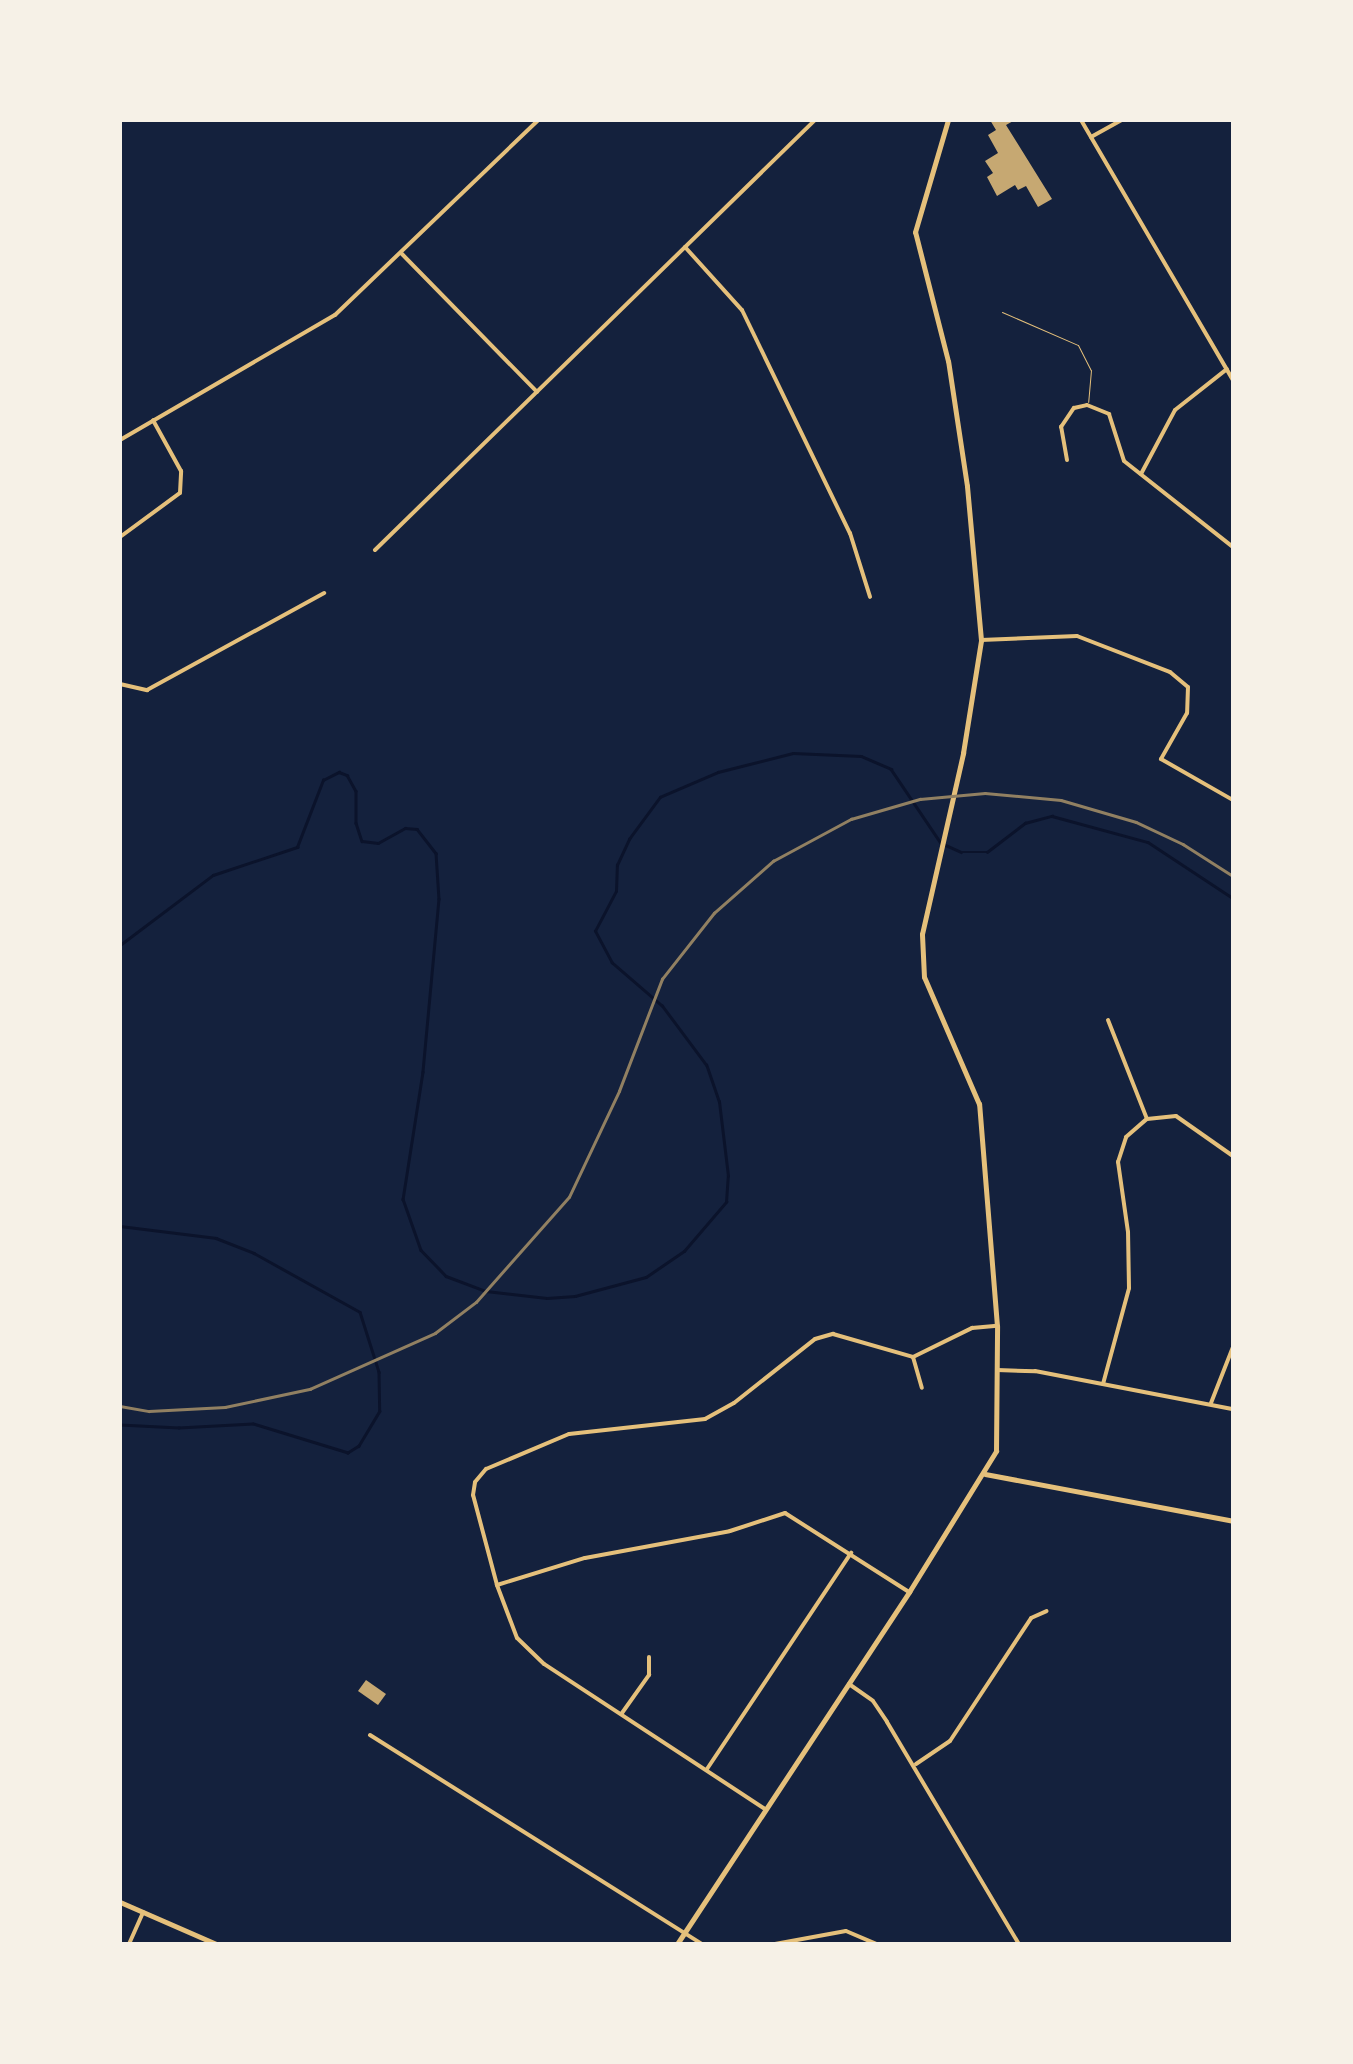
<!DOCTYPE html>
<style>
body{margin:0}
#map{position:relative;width:1353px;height:2064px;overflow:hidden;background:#14213d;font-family:Overpass,sans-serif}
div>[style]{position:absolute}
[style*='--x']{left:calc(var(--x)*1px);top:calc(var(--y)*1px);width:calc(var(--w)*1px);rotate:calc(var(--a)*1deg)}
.stream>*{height:2.5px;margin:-1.25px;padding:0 1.25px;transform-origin:1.25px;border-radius:1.25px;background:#0b132b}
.building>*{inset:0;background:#c6a872}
.service>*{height:1px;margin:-0.5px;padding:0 0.5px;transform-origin:0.5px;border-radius:0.5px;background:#e5c07b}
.minor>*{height:4px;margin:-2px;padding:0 2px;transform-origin:2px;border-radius:2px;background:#e5c07b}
.tertiary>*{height:5px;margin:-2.5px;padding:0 2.5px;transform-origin:2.5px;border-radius:2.5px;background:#e5c07b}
.secondary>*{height:5px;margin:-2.5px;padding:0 2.5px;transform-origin:2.5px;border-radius:2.5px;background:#e5c07b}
.rail>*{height:2.5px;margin:-1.25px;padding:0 1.25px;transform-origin:1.25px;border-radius:1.25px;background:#918062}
span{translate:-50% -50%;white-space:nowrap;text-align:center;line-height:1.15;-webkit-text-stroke:9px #f6f1e7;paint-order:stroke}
.frame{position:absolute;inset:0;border:122px solid #f6f1e7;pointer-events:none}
</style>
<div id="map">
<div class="stream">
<i style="--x:120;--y:945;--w:116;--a:-37"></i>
<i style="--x:213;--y:875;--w:89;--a:-18.4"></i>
<i style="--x:297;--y:847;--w:72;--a:-68.8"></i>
<i style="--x:323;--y:780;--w:18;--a:-27"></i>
<i style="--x:339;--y:772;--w:9;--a:21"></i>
<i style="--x:347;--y:775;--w:18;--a:61"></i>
<i style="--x:356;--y:791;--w:32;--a:90"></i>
<i style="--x:356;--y:823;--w:19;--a:72"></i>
<i style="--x:362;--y:841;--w:16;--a:7"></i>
<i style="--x:378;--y:843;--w:31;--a:-29"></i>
<i style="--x:405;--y:828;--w:12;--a:5"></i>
<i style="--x:417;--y:829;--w:31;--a:52"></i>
<i style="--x:436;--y:853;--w:46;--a:86.3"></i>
<i style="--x:439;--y:899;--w:174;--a:95.3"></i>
<i style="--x:423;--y:1072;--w:129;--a:98.9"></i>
<i style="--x:403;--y:1199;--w:54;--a:70.6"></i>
<i style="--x:421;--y:1250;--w:36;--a:46"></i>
<i style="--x:446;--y:1276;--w:43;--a:20.6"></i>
<i style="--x:486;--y:1291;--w:61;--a:6.5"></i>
<i style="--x:547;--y:1298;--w:28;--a:-4"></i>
<i style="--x:575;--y:1296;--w:73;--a:-15"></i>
<i style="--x:646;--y:1277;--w:46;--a:-34.4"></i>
<i style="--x:684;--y:1251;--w:65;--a:-49.4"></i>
<i style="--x:726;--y:1202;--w:26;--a:-86"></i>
<i style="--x:728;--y:1176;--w:75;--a:-96.9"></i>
<i style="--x:719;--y:1102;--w:39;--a:-109"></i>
<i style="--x:706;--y:1065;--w:74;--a:-126.7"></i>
<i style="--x:662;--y:1006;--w:66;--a:-139.3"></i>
<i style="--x:612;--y:963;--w:36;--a:-118"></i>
<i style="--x:595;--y:931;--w:45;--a:-62.3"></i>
<i style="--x:616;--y:891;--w:26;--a:-88"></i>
<i style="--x:617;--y:865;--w:29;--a:-65"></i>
<i style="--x:629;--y:839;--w:52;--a:-53.6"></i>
<i style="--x:660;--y:797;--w:63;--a:-23.3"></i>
<i style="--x:718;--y:772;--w:77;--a:-14.2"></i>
<i style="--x:793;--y:753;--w:68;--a:2.5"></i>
<i style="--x:861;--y:756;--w:33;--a:23"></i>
<i style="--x:891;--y:769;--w:89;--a:56"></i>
<i style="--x:941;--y:843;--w:22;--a:24"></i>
<i style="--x:961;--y:852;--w:26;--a:0"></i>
<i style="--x:987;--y:852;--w:48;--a:-37.3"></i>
<i style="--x:1025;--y:823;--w:28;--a:-15"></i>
<i style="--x:1052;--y:816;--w:99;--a:15.2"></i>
<i style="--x:1148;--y:842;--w:102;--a:33.4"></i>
<i style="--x:120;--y:1226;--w:97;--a:7.1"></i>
<i style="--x:216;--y:1238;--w:41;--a:21.5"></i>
<i style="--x:254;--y:1253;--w:121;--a:29.1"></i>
<i style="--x:360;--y:1312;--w:63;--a:72.4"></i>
<i style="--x:379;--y:1372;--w:39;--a:89"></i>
<i style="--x:380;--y:1411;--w:41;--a:121"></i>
<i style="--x:359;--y:1446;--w:13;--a:148"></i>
<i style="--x:348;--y:1453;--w:99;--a:-163"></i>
<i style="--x:253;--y:1424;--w:74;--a:176.9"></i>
<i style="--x:179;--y:1428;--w:59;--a:-177.1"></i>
</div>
<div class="building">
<i style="clip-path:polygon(990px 120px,1015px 120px,1006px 125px,1052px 199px,1038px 207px,1026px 186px,1018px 190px,1015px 185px,997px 196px,987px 177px,993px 173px,985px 161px,998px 153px,988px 135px,996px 130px)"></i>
<i style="clip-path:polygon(366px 1680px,386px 1694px,378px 1705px,358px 1691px)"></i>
</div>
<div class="service">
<i style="--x:1002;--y:312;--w:83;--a:23.5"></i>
<i style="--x:1078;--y:345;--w:28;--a:63"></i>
<i style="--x:1091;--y:370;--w:32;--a:95"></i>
</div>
<div class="minor">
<i style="--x:1081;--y:120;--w:301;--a:59.7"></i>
<i style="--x:1091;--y:137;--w:35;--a:-29"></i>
<i style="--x:685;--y:247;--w:85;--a:47.9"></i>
<i style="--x:742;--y:310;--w:248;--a:64.2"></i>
<i style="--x:850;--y:533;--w:67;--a:72.6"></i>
<i style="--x:402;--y:254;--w:193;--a:45.6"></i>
<i style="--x:120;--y:440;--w:249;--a:-30.2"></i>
<i style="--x:335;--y:315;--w:281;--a:-43.8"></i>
<i style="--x:1067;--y:460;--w:34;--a:-100"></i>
<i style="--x:1061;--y:427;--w:23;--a:-56"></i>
<i style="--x:1074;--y:408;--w:13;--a:-13"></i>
<i style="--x:1087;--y:405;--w:24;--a:22"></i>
<i style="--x:1109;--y:414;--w:49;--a:72.3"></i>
<i style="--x:1124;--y:461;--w:139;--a:38.3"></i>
<i style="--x:1141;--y:474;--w:72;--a:-62"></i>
<i style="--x:1175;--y:410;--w:66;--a:-38.3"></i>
<i style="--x:120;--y:537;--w:74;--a:-36.3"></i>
<i style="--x:180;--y:493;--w:22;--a:-87"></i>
<i style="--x:181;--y:471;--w:58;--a:-118.8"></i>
<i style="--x:375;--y:550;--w:615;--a:-44.34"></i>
<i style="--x:981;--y:640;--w:96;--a:-2.4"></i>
<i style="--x:1077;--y:636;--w:100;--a:21.2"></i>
<i style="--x:1170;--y:672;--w:23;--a:40"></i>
<i style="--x:1188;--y:687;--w:26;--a:92"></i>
<i style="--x:1187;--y:713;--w:53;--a:119.5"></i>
<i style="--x:1161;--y:759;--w:83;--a:29.7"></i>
<i style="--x:120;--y:684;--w:28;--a:13"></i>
<i style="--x:147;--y:690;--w:202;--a:-28.7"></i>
<i style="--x:1108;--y:1020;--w:106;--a:68.5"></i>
<i style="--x:913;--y:1357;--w:32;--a:74"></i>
<i style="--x:997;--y:1370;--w:38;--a:2"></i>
<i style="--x:1035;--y:1371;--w:202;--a:10.9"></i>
<i style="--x:1103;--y:1384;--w:99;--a:-74.8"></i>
<i style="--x:1129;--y:1288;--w:56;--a:-91"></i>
<i style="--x:1128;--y:1232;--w:71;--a:-98.1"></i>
<i style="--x:1118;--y:1162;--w:26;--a:-72"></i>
<i style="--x:1126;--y:1137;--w:28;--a:-41"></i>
<i style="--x:1147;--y:1119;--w:29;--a:-6"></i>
<i style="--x:1176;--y:1116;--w:70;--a:35.1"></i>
<i style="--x:1211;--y:1403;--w:60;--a:-68.6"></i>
<i style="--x:497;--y:1585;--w:92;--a:-17.1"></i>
<i style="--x:585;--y:1558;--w:147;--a:-10.5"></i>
<i style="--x:730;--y:1531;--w:58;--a:-18.1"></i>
<i style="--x:785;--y:1513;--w:147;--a:32.5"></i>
<i style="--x:849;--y:1684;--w:29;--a:35"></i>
<i style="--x:873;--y:1701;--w:25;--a:56"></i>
<i style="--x:887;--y:1722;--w:258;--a:59.3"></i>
<i style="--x:622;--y:1713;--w:47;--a:-54.6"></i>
<i style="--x:649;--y:1675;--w:18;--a:-90"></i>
<i style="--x:370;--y:1735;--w:392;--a:32.2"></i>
<i style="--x:916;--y:1764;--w:41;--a:-34.1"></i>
<i style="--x:950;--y:1741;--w:147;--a:-56.6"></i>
<i style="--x:1031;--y:1618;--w:17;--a:-24"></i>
<i style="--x:707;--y:1769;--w:260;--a:-56.3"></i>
<i style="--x:765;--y:1809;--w:264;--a:-146.7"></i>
<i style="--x:544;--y:1664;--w:37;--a:-136"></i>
<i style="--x:517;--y:1638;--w:57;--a:-110.7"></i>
<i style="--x:497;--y:1585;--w:93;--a:-104.9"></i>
<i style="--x:473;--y:1495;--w:13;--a:-81"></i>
<i style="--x:475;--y:1482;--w:17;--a:-50"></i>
<i style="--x:486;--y:1469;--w:90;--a:-22.9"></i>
<i style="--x:569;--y:1434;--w:137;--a:-6.3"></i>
<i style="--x:705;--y:1419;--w:33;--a:-29"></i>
<i style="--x:734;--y:1403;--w:103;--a:-38.3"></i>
<i style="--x:815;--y:1339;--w:19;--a:-16"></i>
<i style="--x:833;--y:1334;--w:83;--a:16"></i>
<i style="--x:913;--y:1357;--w:66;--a:-26.2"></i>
<i style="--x:972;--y:1328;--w:25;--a:-5"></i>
<i style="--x:129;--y:1944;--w:35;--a:-66"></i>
<i style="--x:775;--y:1944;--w:72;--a:-10.4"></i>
<i style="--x:846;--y:1931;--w:34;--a:23"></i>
</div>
<div class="tertiary">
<i style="--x:985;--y:1474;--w:252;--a:10.7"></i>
</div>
<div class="secondary">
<i style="--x:120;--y:1902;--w:105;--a:23.6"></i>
<i style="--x:677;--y:1944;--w:422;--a:-56.6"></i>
<i style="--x:909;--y:1592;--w:166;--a:-58.3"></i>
<i style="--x:996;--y:1451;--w:125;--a:-89.5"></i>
<i style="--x:997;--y:1326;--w:223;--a:-94.6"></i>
<i style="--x:979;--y:1104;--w:138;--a:-113.4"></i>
<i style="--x:924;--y:977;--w:43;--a:-92.7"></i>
<i style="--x:922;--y:934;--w:186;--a:-77.2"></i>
<i style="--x:963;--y:753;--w:114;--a:-80.9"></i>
<i style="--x:981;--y:640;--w:155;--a:-95.2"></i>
<i style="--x:967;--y:486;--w:126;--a:-98.6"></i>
<i style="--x:948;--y:361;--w:133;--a:-104.3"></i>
<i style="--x:915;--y:232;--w:117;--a:-73.6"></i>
</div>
<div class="rail">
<i style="--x:120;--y:1406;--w:29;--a:10"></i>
<i style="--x:149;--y:1411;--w:76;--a:-3"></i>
<i style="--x:225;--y:1407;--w:87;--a:-12"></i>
<i style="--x:310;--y:1389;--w:137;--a:-24.1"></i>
<i style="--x:435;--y:1333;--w:51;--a:-37.1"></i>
<i style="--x:476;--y:1302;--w:140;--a:-48.5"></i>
<i style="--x:569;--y:1197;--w:117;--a:-64.7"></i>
<i style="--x:619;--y:1091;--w:120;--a:-69"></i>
<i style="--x:662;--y:979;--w:84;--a:-51.8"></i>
<i style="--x:714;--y:913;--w:79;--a:-41.4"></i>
<i style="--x:773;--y:861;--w:89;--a:-28.3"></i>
<i style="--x:851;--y:819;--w:72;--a:-16.2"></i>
<i style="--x:920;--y:799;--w:65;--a:-5.3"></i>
<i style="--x:985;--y:793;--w:76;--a:5.3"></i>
<i style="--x:1061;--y:800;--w:78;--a:16.3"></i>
<i style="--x:1136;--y:822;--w:52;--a:25.1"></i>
<i style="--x:1183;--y:844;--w:59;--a:32.6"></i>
</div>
<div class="frame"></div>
</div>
